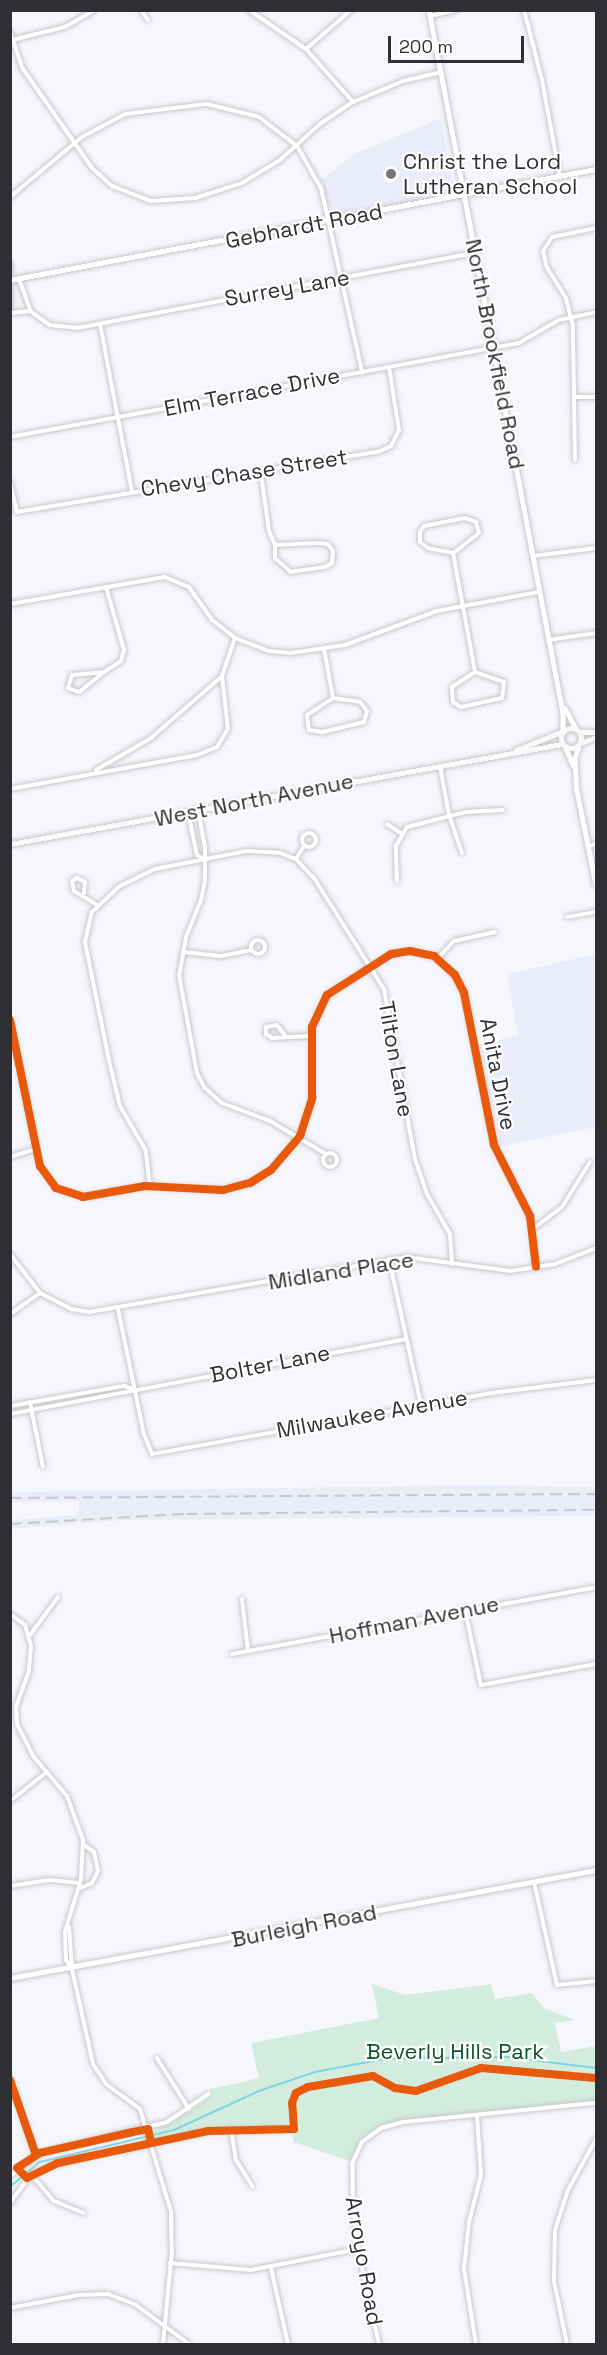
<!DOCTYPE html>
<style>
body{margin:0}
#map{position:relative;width:607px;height:2355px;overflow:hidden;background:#f6f7fc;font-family:"Space Grotesk",sans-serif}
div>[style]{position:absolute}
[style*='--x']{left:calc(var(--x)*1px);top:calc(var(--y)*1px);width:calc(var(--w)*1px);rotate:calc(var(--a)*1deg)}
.built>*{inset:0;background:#ebecf9}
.green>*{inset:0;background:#d2eddd}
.stream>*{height:1.5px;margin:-0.75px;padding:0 0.75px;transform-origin:0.75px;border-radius:0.75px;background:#7dd4e3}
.roads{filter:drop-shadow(0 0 2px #c8c8cc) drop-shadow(0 0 2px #c8c8cc)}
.minor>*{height:4px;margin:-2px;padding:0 2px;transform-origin:2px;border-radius:2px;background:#fefeff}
.minor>.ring{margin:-2px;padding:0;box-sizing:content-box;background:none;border:4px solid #fefeff;border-radius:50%}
.tertiary>*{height:4.5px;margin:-2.25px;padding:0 2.25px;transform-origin:2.25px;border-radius:2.25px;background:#fefeff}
.secondary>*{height:5px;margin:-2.5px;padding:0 2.5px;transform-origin:2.5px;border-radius:2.5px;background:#faf8f8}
.secondary>.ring{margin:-2.5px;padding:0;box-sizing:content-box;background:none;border:5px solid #faf8f8;border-radius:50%}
.rail>*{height:1.5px;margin-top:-0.75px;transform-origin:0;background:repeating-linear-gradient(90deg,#c8c8ca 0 12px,transparent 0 18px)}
.cycleway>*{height:8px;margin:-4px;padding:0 4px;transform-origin:4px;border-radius:4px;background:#e8590c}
.dots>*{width:16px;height:16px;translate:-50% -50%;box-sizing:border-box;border:3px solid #fff;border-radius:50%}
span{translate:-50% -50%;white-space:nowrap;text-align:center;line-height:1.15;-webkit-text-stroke:4.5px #fff;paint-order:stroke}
.poi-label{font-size:22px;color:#2f2f33}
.left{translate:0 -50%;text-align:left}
.street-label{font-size:22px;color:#2f2f33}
.park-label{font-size:22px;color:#11502e}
.frame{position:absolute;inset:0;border:12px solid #2f2f33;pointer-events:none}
.scale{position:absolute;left:388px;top:36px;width:136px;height:27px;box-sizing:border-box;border:3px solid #2f2f33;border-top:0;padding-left:8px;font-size:18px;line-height:21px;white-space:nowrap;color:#2f2f33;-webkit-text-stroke:4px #fff;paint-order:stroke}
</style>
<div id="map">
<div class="built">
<i style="clip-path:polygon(441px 118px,455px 195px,333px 217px,321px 180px,354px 154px)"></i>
<i style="clip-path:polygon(596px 954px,596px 1127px,497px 1147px,477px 1045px,518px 1036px,507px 974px)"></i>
<i style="clip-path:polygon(480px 1485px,596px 1487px,596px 1516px,124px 1520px,11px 1529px,11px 1520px,79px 1515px,79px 1501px,11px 1502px,11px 1492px)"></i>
</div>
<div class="green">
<i style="clip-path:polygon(372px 1984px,405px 1995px,491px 1984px,495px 1999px,532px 1993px,544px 2008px,574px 2020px,555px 2023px,561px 2052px,596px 2046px,596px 2101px,394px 2121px,365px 2135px,349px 2161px,294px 2142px,289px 2125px,214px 2128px,155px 2140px,153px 2132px,194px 2109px,211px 2096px,210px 2089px,259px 2078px,251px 2043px,379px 2018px)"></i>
</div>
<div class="stream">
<i style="--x:10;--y:2187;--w:39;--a:-40"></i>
<i style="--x:40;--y:2162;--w:138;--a:-13.4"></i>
<i style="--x:174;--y:2130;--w:94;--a:-24.6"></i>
<i style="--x:259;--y:2091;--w:59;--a:-18.7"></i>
<i style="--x:315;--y:2072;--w:70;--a:-10.7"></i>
<i style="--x:384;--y:2059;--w:123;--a:-0.9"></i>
<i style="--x:507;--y:2057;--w:90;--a:7"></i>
</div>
<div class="roads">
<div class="minor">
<i style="--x:141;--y:10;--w:12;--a:55"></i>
<i style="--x:249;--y:10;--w:69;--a:34.4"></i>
<i style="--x:306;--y:49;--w:71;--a:48.4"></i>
<i style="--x:524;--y:10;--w:72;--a:75.6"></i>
<i style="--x:542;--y:80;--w:99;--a:79.5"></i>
<i style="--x:430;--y:16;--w:28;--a:-13"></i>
<i style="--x:10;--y:32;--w:39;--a:71"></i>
<i style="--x:23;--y:69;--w:121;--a:55.1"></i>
<i style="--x:92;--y:168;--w:27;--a:42"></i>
<i style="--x:112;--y:186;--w:42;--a:21"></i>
<i style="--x:151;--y:201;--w:44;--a:-3.9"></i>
<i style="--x:195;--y:198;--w:49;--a:-17.7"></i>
<i style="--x:242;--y:183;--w:44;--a:-31.2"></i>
<i style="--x:280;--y:160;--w:54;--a:-42"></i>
<i style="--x:320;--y:124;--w:40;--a:-34"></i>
<i style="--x:353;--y:102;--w:54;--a:-22.8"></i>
<i style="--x:403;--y:81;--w:39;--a:-13"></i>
<i style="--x:12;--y:40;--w:55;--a:-13.8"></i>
<i style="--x:65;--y:27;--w:34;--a:-30"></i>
<i style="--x:306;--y:49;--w:60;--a:-40.9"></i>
<i style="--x:10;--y:197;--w:94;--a:-39.8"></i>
<i style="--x:82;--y:137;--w:49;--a:-28.1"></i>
<i style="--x:125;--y:114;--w:83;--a:-7"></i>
<i style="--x:207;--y:104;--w:54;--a:14"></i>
<i style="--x:259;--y:117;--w:48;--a:37.3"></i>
<i style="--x:297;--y:146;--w:48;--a:60.3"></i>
<i style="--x:321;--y:188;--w:189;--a:77.4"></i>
<i style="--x:10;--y:262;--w:52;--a:90"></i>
<i style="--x:19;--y:279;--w:33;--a:70"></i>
<i style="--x:11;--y:313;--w:19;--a:-6"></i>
<i style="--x:30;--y:311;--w:24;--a:35"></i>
<i style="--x:50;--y:325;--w:27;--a:6"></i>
<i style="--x:77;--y:328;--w:405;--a:-10.7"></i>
<i style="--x:100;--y:324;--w:170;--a:79.2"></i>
<i style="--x:576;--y:397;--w:20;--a:0"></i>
<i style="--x:10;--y:437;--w:518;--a:-10.46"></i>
<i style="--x:519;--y:343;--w:46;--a:-29.9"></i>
<i style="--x:559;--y:320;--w:38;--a:-12"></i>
<i style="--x:575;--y:460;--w:134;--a:-90.9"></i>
<i style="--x:573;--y:326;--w:29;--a:-104"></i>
<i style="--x:566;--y:298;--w:36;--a:-122"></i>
<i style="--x:547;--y:268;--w:17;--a:-103"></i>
<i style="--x:543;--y:251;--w:17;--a:-57"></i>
<i style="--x:552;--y:237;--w:45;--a:-11.6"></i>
<i style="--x:261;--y:474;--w:58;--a:82"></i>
<i style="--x:269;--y:531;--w:15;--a:67"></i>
<i style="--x:10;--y:482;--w:31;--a:77"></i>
<i style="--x:17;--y:512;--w:368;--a:-9.5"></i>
<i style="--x:380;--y:451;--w:12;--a:-24"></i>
<i style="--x:391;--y:446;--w:18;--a:-63"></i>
<i style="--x:399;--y:430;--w:64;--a:-99"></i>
<i style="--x:465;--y:518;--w:12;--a:20"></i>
<i style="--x:476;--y:522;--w:11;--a:75"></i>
<i style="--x:479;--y:533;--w:33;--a:142"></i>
<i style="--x:453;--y:553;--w:25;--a:-169"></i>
<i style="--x:428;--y:548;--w:10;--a:-143"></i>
<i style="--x:420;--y:542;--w:10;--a:-90"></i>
<i style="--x:420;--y:532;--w:7;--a:-56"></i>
<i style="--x:424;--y:526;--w:42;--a:-11"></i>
<i style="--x:317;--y:543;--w:11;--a:5"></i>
<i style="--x:328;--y:544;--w:9;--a:54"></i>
<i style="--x:333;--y:551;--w:12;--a:95"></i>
<i style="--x:332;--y:563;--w:8;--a:150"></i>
<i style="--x:325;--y:567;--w:34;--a:172"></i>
<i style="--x:291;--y:572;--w:21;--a:-139"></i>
<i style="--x:275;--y:558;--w:13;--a:-90"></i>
<i style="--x:275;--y:545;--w:42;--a:-2.7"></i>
<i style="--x:453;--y:553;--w:121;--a:79.5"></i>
<i style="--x:533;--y:556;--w:64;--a:-7.2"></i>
<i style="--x:10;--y:604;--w:157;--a:-9.9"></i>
<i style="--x:165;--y:577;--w:26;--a:23"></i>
<i style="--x:189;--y:587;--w:39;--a:55"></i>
<i style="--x:211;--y:619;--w:31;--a:38"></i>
<i style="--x:235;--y:638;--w:36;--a:21"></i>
<i style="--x:269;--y:651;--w:22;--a:5"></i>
<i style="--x:291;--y:653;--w:55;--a:-8.4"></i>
<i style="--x:345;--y:645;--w:98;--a:-20.3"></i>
<i style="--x:437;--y:611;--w:104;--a:-10.6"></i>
<i style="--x:548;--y:640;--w:49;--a:-8.3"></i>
<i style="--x:324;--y:649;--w:50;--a:79.6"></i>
<i style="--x:104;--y:672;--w:20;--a:-33"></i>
<i style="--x:121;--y:661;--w:11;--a:-75"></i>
<i style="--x:124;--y:650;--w:66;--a:-105.9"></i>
<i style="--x:104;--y:672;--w:32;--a:141"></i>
<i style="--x:79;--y:692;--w:12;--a:-160"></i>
<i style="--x:68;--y:688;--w:14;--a:-73"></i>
<i style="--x:72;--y:675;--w:32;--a:-5"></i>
<i style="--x:475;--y:672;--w:31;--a:19"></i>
<i style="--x:504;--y:682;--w:16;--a:97"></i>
<i style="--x:502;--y:698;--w:42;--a:167.6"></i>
<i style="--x:461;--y:707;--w:9;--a:-148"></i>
<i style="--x:453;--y:702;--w:15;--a:-94"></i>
<i style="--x:452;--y:687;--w:27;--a:-33"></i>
<i style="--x:333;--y:698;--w:27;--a:8"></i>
<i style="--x:360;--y:702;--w:11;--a:52"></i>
<i style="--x:367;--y:711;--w:11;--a:105"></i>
<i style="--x:364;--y:722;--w:43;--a:166.6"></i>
<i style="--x:322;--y:732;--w:13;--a:-171"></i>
<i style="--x:309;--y:730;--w:15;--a:-98"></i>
<i style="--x:307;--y:715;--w:31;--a:-33"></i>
<i style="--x:440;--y:766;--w:50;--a:79.6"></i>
<i style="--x:449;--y:815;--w:40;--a:71.1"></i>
<i style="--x:96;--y:770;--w:64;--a:-30.2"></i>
<i style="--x:151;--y:738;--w:94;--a:-41.1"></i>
<i style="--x:10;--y:789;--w:190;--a:-10.3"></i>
<i style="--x:197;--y:755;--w:22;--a:-22"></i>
<i style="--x:217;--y:747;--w:21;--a:-59"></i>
<i style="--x:228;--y:729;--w:53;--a:-96.5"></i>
<i style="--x:222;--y:676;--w:40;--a:-71.1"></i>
<i style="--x:198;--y:811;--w:36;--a:79"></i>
<i style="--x:205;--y:846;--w:34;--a:90"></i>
<i style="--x:205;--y:880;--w:20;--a:101"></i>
<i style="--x:201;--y:900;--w:40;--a:112"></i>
<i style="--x:186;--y:937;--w:39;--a:100"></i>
<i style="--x:179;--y:975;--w:100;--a:79.6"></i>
<i style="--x:197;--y:1073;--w:16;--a:63"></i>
<i style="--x:204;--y:1087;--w:24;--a:42"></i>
<i style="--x:222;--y:1103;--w:51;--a:20.6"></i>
<i style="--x:270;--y:1121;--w:65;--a:30.5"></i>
<i style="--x:188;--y:813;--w:43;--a:77.9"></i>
<i style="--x:197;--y:855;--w:7;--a:34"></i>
<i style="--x:387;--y:824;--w:17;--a:33"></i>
<i class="ring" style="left:302px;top:833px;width:10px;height:10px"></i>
<i style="--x:589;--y:846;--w:7;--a:-16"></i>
<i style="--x:296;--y:859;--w:15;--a:-58"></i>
<i style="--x:397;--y:881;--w:35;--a:-92"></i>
<i style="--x:396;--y:846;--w:22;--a:-60"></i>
<i style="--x:407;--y:827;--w:61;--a:-14.3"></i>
<i style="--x:466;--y:812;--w:37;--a:-3"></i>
<i style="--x:84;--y:893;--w:11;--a:-85"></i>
<i style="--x:85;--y:882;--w:9;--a:-153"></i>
<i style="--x:77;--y:878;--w:6;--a:149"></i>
<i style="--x:72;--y:881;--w:10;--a:79"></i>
<i style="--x:74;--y:891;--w:26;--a:31"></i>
<i style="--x:567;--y:917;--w:29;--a:-10"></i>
<i class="ring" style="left:251px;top:940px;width:10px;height:10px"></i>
<i style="--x:183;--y:952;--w:38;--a:6"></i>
<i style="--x:221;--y:956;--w:31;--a:-11"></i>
<i style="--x:438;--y:958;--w:23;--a:-47"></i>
<i style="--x:454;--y:941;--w:42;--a:-12.4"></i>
<i style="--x:10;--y:1020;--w:149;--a:78.4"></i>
<i style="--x:40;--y:1166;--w:27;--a:54"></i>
<i style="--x:56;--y:1188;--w:28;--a:18"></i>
<i style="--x:83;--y:1197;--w:63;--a:-10.1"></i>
<i style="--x:145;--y:1186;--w:78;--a:2.9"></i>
<i style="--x:223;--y:1190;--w:28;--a:-15"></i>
<i style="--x:250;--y:1183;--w:25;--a:-32"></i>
<i style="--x:271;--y:1170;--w:45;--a:-49.5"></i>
<i style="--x:300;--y:1136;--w:40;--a:-72"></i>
<i style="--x:312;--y:1098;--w:71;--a:-90"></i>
<i style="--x:312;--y:1027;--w:35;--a:-65"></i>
<i style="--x:327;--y:995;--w:76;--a:-32.6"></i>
<i style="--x:391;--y:954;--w:19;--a:-9"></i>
<i style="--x:410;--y:951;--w:25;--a:12"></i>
<i style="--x:434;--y:956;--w:28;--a:42"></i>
<i style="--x:455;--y:975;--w:20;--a:63"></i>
<i style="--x:464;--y:993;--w:155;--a:78.8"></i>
<i style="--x:494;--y:1145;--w:80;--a:63.1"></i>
<i style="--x:530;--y:1216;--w:51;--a:83.3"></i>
<i style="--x:286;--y:1037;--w:15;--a:-127"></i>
<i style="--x:277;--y:1025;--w:11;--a:170"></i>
<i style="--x:266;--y:1027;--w:7;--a:90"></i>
<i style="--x:266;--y:1034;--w:7;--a:34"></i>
<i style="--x:272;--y:1038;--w:38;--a:-3"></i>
<i class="ring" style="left:323px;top:1153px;width:10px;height:10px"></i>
<i style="--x:10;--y:1157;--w:27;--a:-17"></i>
<i style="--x:150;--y:1186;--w:35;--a:-97"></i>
<i style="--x:146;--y:1151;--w:52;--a:-120"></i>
<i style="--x:120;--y:1106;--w:42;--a:-103.7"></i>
<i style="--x:110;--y:1065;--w:126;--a:-101.5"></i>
<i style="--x:85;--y:942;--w:31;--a:-77"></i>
<i style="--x:92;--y:912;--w:38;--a:-43"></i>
<i style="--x:120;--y:886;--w:39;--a:-26"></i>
<i style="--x:155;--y:869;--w:94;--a:-11.1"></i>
<i style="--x:247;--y:851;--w:33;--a:3"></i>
<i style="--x:280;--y:853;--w:17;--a:21"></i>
<i style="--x:296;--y:859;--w:26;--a:47"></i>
<i style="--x:314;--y:878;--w:131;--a:57.8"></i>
<i style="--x:384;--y:989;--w:173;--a:79.7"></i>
<i style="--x:415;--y:1159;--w:37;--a:71"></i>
<i style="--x:427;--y:1194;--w:46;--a:60.1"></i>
<i style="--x:450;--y:1234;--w:30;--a:86"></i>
<i style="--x:534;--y:1228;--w:35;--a:-37"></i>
<i style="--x:562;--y:1207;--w:53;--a:-58.1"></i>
<i style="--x:10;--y:1254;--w:49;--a:52.4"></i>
<i style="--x:40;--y:1293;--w:36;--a:27"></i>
<i style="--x:72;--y:1309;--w:17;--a:10"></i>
<i style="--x:89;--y:1312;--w:322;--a:-9.8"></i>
<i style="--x:406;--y:1257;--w:106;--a:7.6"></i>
<i style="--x:511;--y:1271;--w:45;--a:-9"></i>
<i style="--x:555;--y:1264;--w:44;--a:-21.3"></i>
<i style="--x:389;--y:1259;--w:149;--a:77.6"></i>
<i style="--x:118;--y:1309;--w:128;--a:78.3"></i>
<i style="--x:144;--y:1434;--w:22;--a:68"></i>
<i style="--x:152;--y:1454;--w:344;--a:-10.2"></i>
<i style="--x:491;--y:1393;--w:106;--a:-7.1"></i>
<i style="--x:10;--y:1314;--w:37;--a:-35"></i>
<i style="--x:30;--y:1402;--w:66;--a:78.7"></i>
<i style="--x:10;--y:1406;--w:116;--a:-10"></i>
<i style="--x:124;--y:1386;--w:9;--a:18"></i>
<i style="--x:10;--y:1414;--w:403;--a:-10.7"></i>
<i style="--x:242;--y:1599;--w:52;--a:83.4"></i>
<i style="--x:465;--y:1610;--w:77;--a:78"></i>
<i style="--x:481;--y:1685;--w:117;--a:-10.3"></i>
<i style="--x:10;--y:1614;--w:19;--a:36"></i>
<i style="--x:25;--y:1625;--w:22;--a:74"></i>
<i style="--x:31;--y:1646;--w:25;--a:95"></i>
<i style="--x:29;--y:1671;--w:37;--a:110"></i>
<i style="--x:16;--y:1706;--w:18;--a:87"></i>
<i style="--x:17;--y:1724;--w:36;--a:63"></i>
<i style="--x:33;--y:1756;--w:52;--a:49.6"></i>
<i style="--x:67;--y:1796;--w:47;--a:70"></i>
<i style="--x:83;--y:1840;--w:39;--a:93"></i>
<i style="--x:81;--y:1879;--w:55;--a:106.8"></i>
<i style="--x:65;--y:1932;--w:28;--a:88"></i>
<i style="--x:66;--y:1960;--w:9;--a:58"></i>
<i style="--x:30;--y:1635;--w:47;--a:-53.6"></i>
<i style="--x:232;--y:1654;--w:370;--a:-10.4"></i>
<i style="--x:10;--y:1801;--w:47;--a:-38.1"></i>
<i style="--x:534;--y:1882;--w:106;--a:77.4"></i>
<i style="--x:557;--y:1985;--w:39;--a:-6"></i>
<i style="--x:10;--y:1886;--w:40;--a:-8.5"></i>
<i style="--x:50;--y:1880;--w:30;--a:6"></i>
<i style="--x:78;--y:1889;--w:15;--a:-23"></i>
<i style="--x:92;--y:1883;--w:13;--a:-63"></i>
<i style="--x:98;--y:1871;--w:19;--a:-102"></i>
<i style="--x:94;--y:1852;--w:12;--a:-145"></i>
<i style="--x:69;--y:1927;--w:42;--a:85.9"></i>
<i style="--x:72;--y:1969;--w:97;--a:77.5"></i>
<i style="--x:93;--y:2064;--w:24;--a:57"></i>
<i style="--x:106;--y:2084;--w:42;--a:36.3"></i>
<i style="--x:140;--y:2109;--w:108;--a:73.2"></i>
<i style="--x:171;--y:2212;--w:39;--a:89"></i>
<i style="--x:172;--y:2251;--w:93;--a:95.5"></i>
<i style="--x:157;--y:2058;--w:60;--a:57.9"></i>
<i style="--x:10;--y:2080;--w:79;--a:70.9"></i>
<i style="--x:231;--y:2129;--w:31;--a:81"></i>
<i style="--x:236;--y:2160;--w:31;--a:58"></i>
<i style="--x:31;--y:2174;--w:35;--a:50"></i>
<i style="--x:54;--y:2201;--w:32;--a:22"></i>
<i style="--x:10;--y:2176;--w:38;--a:-37"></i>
<i style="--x:40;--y:2153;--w:131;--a:-13.7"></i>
<i style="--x:167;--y:2122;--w:50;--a:-34.3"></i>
<i style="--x:10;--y:2203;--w:36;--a:-54"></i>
<i style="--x:31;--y:2174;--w:29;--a:-22"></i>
<i style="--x:58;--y:2163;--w:153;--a:-12"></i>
<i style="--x:208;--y:2131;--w:76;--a:-1.5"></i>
<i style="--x:170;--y:2263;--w:81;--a:4.9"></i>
<i style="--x:251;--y:2270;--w:109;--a:-11.1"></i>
<i style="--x:271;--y:2268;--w:78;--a:77.4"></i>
<i style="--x:10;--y:2308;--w:70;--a:-10.7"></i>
<i style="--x:79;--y:2295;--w:29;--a:-2"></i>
<i style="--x:108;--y:2294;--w:30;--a:21"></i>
<i style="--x:136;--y:2305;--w:66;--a:36.3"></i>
<i style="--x:379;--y:2344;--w:97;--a:-102.5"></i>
<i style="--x:358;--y:2249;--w:46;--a:-96.2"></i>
<i style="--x:353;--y:2203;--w:39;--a:-91"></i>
<i style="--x:352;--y:2164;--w:24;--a:-66"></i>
<i style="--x:362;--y:2142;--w:24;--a:-36"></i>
<i style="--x:381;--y:2128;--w:24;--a:-15"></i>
<i style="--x:404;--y:2122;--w:193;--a:-5.7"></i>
<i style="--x:476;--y:2344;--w:76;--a:-99.1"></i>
<i style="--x:464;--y:2269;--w:47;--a:-83.9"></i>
<i style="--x:469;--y:2222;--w:49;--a:-75.7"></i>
<i style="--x:481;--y:2175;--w:60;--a:-93.8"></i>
<i style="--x:567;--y:2344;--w:64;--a:-101.7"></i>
<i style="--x:554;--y:2281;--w:51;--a:-88.9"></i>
<i style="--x:555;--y:2230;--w:40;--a:-72"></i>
<i style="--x:567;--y:2192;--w:60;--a:-61.3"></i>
</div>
<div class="tertiary">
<i style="--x:429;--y:10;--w:716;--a:79.21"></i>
<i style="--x:563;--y:713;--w:17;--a:90"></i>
<i style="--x:10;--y:280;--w:596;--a:-10.73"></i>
<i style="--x:565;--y:708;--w:24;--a:62"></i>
<i style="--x:565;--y:746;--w:21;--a:67"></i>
<i style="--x:579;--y:746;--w:13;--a:108"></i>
<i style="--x:575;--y:758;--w:33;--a:87"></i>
<i style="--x:577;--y:791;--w:95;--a:78.5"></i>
<i style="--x:10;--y:1978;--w:596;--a:-10.44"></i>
</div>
<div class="secondary">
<i class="ring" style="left:561px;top:728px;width:15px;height:15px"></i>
<i style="--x:579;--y:732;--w:17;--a:0"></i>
<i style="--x:581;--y:743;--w:16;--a:-22"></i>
<i style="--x:516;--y:750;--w:48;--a:-21.8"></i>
<i style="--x:10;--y:844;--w:561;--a:-10.27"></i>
</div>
</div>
<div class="rail">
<i style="--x:10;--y:1498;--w:586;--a:-0.39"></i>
<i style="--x:10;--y:1524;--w:176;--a:-3.3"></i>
<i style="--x:186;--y:1514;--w:410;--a:-0.6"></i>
</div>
<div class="cycleway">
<i style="--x:10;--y:1020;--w:149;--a:78.4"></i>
<i style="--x:40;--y:1166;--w:27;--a:54"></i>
<i style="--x:56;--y:1188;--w:28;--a:18"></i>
<i style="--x:83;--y:1197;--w:63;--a:-10.1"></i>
<i style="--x:145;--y:1186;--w:78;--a:2.9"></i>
<i style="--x:223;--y:1190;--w:28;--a:-15"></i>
<i style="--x:250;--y:1183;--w:25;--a:-32"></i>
<i style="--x:271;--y:1170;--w:45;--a:-49.5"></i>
<i style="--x:300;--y:1136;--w:40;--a:-72"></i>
<i style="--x:312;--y:1098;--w:71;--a:-90"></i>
<i style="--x:312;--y:1027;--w:35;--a:-65"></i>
<i style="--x:327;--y:995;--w:76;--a:-32.6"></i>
<i style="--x:391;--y:954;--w:19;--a:-9"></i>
<i style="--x:410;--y:951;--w:25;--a:12"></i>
<i style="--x:434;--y:956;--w:28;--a:42"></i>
<i style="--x:455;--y:975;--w:20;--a:63"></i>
<i style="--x:464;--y:993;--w:155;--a:78.8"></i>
<i style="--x:494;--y:1145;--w:80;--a:63.1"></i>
<i style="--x:530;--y:1216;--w:51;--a:83.3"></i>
<i style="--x:10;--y:2080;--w:79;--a:70.9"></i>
<i style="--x:151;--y:2142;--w:13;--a:-103"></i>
<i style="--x:148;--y:2129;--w:15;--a:169"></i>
<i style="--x:133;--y:2132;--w:95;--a:167.3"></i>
<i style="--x:40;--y:2153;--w:27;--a:147"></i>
<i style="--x:17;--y:2168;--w:14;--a:45"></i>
<i style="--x:27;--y:2178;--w:34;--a:-26"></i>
<i style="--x:58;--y:2163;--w:153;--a:-12"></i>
<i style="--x:208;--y:2131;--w:86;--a:-1.3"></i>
<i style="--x:294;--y:2129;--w:26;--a:-94"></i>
<i style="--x:292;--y:2103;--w:11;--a:-68"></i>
<i style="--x:296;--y:2093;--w:13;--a:-27"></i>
<i style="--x:308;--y:2087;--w:66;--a:-9.6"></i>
<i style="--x:373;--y:2076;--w:25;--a:29"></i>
<i style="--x:395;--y:2088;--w:21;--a:8"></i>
<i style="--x:416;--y:2091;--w:69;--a:-19.5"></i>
<i style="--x:481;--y:2068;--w:115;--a:5"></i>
</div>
<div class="dots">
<i style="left:391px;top:174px;background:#757579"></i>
</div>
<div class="poi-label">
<span class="left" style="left:403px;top:174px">Christ the Lord<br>Lutheran School</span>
</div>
<div class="street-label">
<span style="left:304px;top:226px;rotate:-11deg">Gebhardt Road</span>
<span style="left:287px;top:288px;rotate:-10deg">Surrey Lane</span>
<span style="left:495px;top:354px;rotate:79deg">North Brookfield Road</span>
<span style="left:252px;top:392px;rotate:-11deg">Elm Terrace Drive</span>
<span style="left:244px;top:473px;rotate:-9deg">Chevy Chase Street</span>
<span style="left:254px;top:800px;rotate:-11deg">West North Avenue</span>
<span style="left:396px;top:1059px;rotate:80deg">Tilton Lane</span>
<span style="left:498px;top:1074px;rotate:79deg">Anita Drive</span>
<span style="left:341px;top:1271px;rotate:-9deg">Midland Place</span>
<span style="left:270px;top:1364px;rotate:-11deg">Bolter Lane</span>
<span style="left:372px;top:1414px;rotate:-10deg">Milwaukee Avenue</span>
<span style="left:414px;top:1620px;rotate:-11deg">Hoffman Avenue</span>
<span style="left:304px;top:1926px;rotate:-11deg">Burleigh Road</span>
<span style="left:364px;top:2261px;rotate:80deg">Arroyo Road</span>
</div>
<div class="park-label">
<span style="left:455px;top:2052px">Beverly Hills Park</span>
</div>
<div class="frame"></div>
<div class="scale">200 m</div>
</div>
